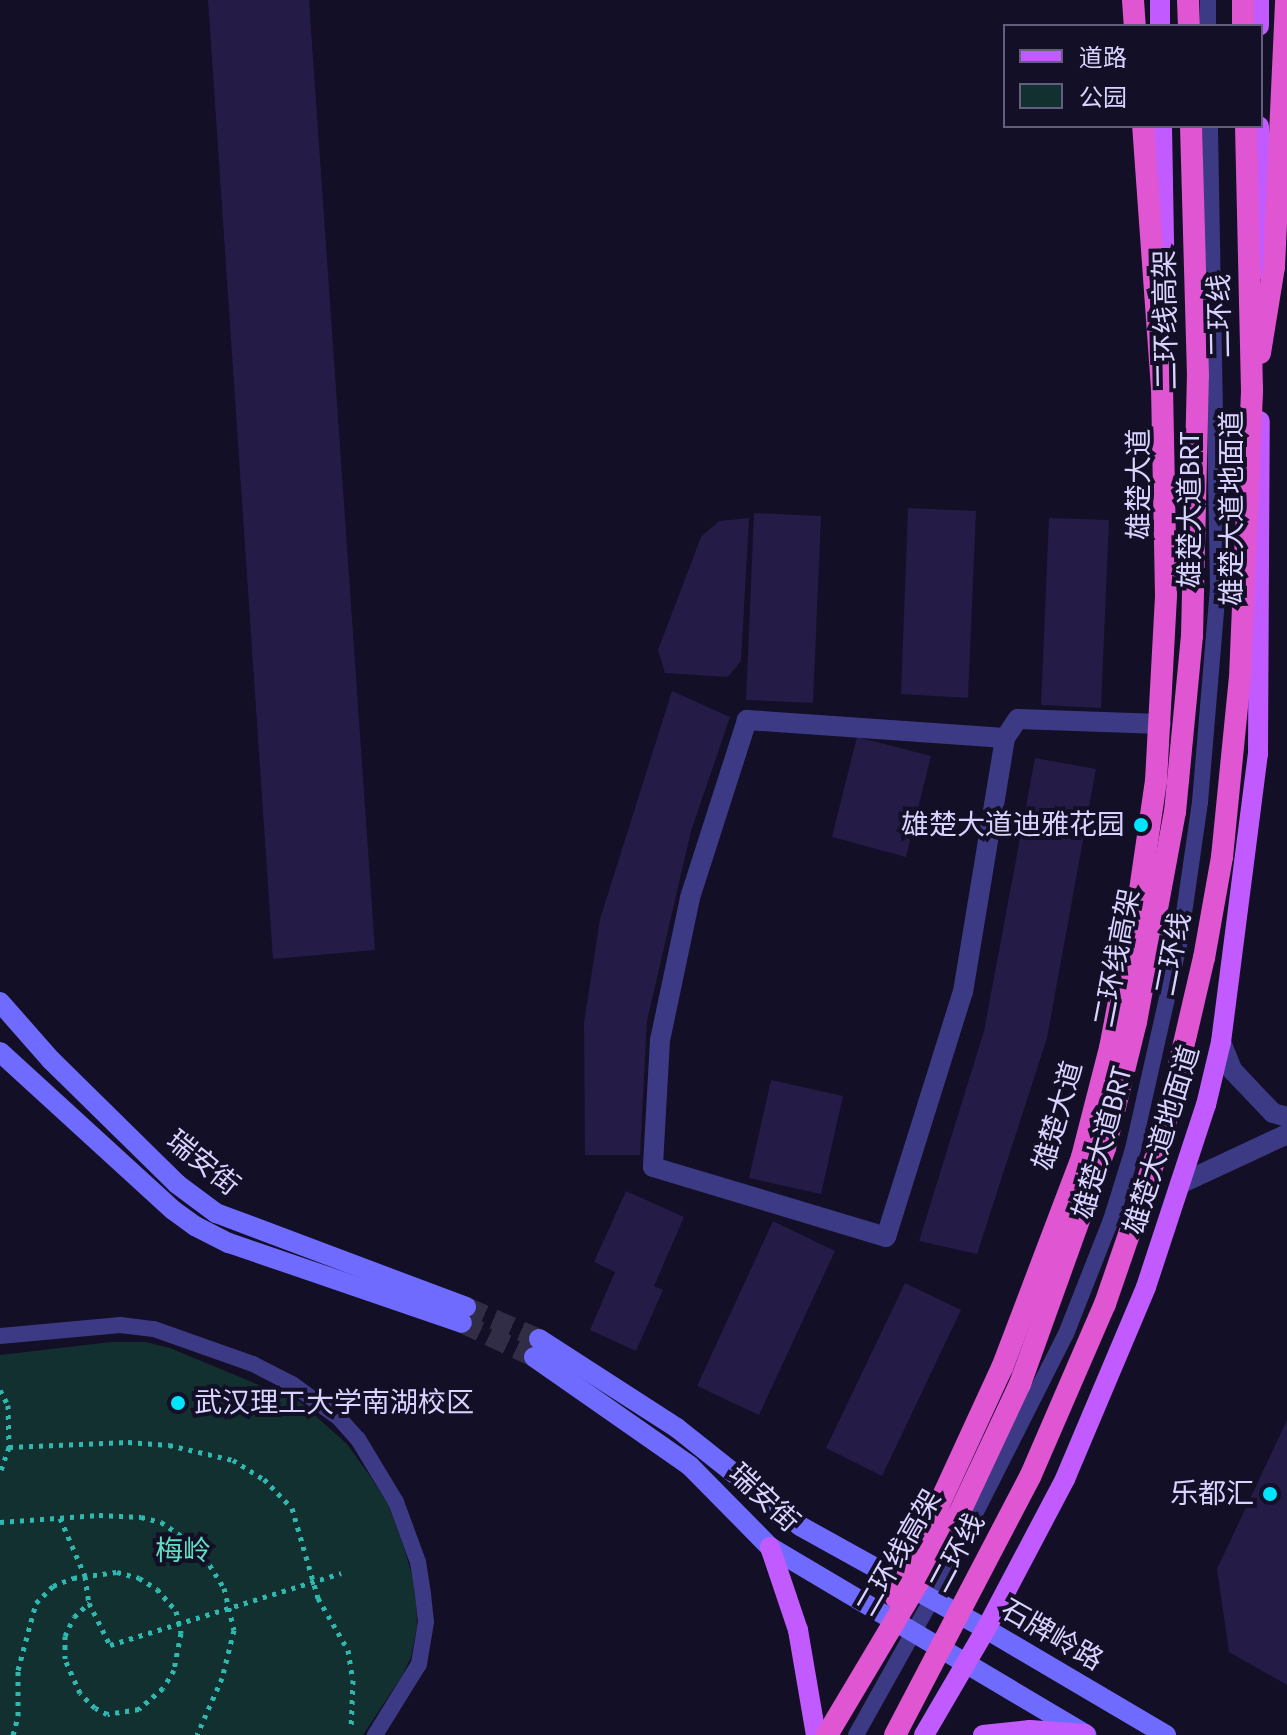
<!DOCTYPE html>
<meta charset="utf-8">
<style>
body{margin:0}
#map{position:relative;width:1287px;height:1735px;overflow:hidden;background:#130f26;font-family:Jost,"Noto Sans SC",sans-serif}
div>[style]{position:absolute}
[style*='--x']{left:calc(var(--x)*1px);top:calc(var(--y)*1px);width:calc(var(--w)*1px);rotate:calc(var(--a)*1deg)}
.green>*{inset:0;background:#12302f}
.building>*{inset:0;background:#241b47}
.secondary-tunnel>*{height:20px;margin-top:-10px;transform-origin:0;background:repeating-linear-gradient(90deg,#312d47 0 20px,transparent 0 30px)}
.path>*{height:5px;margin-top:-2.5px;transform-origin:0;background:repeating-linear-gradient(90deg,#2fb8b0 0 4px,transparent 0 10px)}
.service>*{height:16px;margin:-8px;padding:0 8px;transform-origin:8px;border-radius:8px;background:#3d3a85}
.minor>*{height:20px;margin:-10px;padding:0 10px;transform-origin:10px;border-radius:10px;background:#3d3a85}
.secondary>*{height:20px;margin:-10px;padding:0 10px;transform-origin:10px;border-radius:10px;background:#6f6bff}
.primary>*{height:20px;margin:-10px;padding:0 10px;transform-origin:10px;border-radius:10px;background:#c25bff}
.trunk>*{height:22px;margin:-11px;padding:0 11px;transform-origin:11px;border-radius:11px;background:#e055d1}
.trunk-bridge>*{height:22px;margin:-11px;padding:0 11px;transform-origin:11px;border-radius:11px;background:#e055d1}
.dots>*{width:22px;height:22px;translate:-50% -50%;box-sizing:border-box;border:4px solid #130f26;border-radius:50%}
span{translate:-50% -50%;white-space:nowrap;text-align:center;line-height:1.15;-webkit-text-stroke:8px #130f26;paint-order:stroke}
.street-label{font-size:28px;color:#d9d4ff}
.poi-label{font-size:28px;color:#d9d4ff}
.right{translate:-100% -50%;text-align:right}
.left{translate:0 -50%;text-align:left}
.park-label{font-size:28px;color:#5fe0c0}
.legend{position:absolute;left:1003px;top:24px;width:260px;height:104px;box-sizing:border-box;background:#130f26;border:2px solid #625e7d;margin:0;padding:10px 14px;list-style:none;font-size:24px;color:#d9d4ff}
.legend li{display:flex;align-items:center;gap:16px;height:40px}
.legend b{width:40px;border:2px solid #625e7d}
</style>
<div id="map">
<div class="green">
<i style="clip-path:polygon(111px 1342px,145px 1342px,170px 1348px,300px 1402px,347px 1444px,370px 1476px,388px 1504px,404px 1548px,416px 1589px,417px 1627px,411px 1657px,402px 1676px,363px 1735px,0 1735px,0 1355px)"></i>
</div>
<div class="building">
<i style="clip-path:polygon(208px 0,309px 0,375px 950px,273px 959px)"></i>
<i style="clip-path:polygon(908px 508px,976px 511px,968px 698px,901px 694px)"></i>
<i style="clip-path:polygon(754px 513px,821px 516px,813px 703px,746px 700px)"></i>
<i style="clip-path:polygon(749px 518px,741px 661px,728px 677px,665px 673px,658px 650px,701px 537px,719px 521px)"></i>
<i style="clip-path:polygon(1049px 518px,1109px 520px,1101px 708px,1041px 705px)"></i>
<i style="clip-path:polygon(672px 691px,730px 717px,691px 831px,647px 1021px,640px 1155px,585px 1155px,584px 1023px,600px 919px)"></i>
<i style="clip-path:polygon(857px 737px,931px 756px,906px 857px,832px 837px)"></i>
<i style="clip-path:polygon(1035px 758px,1096px 769px,1047px 1038px,977px 1254px,919px 1241px,984px 1031px)"></i>
<i style="clip-path:polygon(771px 1080px,843px 1096px,821px 1194px,749px 1178px)"></i>
<i style="clip-path:polygon(626px 1191px,684px 1217px,654px 1286px,663px 1290px,636px 1351px,590px 1330px,615px 1272px,594px 1262px)"></i>
<i style="clip-path:polygon(773px 1221px,835px 1251px,759px 1415px,697px 1386px)"></i>
<i style="clip-path:polygon(905px 1283px,961px 1310px,882px 1476px,826px 1448px)"></i>
<i style="clip-path:polygon(1287px 1420px,1287px 1685px,1229px 1652px,1217px 1569px)"></i>
</div>
<div class="secondary-tunnel">
<i style="--x:466;--y:1307;--w:80;--a:23.7"></i>
<i style="--x:462;--y:1323;--w:80;--a:25.3"></i>
</div>
<div class="path">
<i style="--x:0;--y:1390;--w:17;--a:62"></i>
<i style="--x:8;--y:1405;--w:42;--a:88.6"></i>
<i style="--x:9;--y:1447;--w:28;--a:109"></i>
<i style="--x:9;--y:1447;--w:119;--a:-2.4"></i>
<i style="--x:128;--y:1442;--w:41;--a:4.2"></i>
<i style="--x:169;--y:1445;--w:66;--a:13.2"></i>
<i style="--x:233;--y:1460;--w:36;--a:32"></i>
<i style="--x:264;--y:1479;--w:40;--a:46"></i>
<i style="--x:292;--y:1508;--w:94;--a:73.9"></i>
<i style="--x:318;--y:1598;--w:60;--a:60"></i>
<i style="--x:348;--y:1650;--w:30;--a:81"></i>
<i style="--x:353;--y:1680;--w:49;--a:92.3"></i>
<i style="--x:60;--y:1518;--w:63;--a:66.7"></i>
<i style="--x:85;--y:1576;--w:27;--a:82"></i>
<i style="--x:89;--y:1603;--w:47;--a:63.4"></i>
<i style="--x:110;--y:1645;--w:242;--a:-17.3"></i>
<i style="--x:0;--y:1522;--w:99;--a:-4"></i>
<i style="--x:99;--y:1515;--w:42;--a:2.7"></i>
<i style="--x:141;--y:1517;--w:21;--a:14"></i>
<i style="--x:161;--y:1522;--w:46;--a:34.4"></i>
<i style="--x:199;--y:1548;--w:47;--a:58"></i>
<i style="--x:224;--y:1588;--w:43;--a:76.6"></i>
<i style="--x:234;--y:1630;--w:49;--a:104"></i>
<i style="--x:222;--y:1678;--w:62;--a:113.7"></i>
<i style="--x:13;--y:1735;--w:20;--a:-75"></i>
<i style="--x:18;--y:1716;--w:46;--a:-90"></i>
<i style="--x:18;--y:1670;--w:69;--a:-75"></i>
<i style="--x:36;--y:1603;--w:24;--a:-45"></i>
<i style="--x:53;--y:1586;--w:22;--a:-22"></i>
<i style="--x:73;--y:1578;--w:44;--a:-7.8"></i>
<i style="--x:117;--y:1572;--w:23;--a:15"></i>
<i style="--x:139;--y:1578;--w:21;--a:31"></i>
<i style="--x:157;--y:1589;--w:29;--a:49"></i>
<i style="--x:176;--y:1611;--w:23;--a:77"></i>
<i style="--x:181;--y:1633;--w:38;--a:101"></i>
<i style="--x:174;--y:1670;--w:21;--a:121"></i>
<i style="--x:163;--y:1688;--w:32;--a:139"></i>
<i style="--x:139;--y:1709;--w:32;--a:171"></i>
<i style="--x:107;--y:1714;--w:13;--a:-153"></i>
<i style="--x:95;--y:1708;--w:21;--a:-135"></i>
<i style="--x:80;--y:1693;--w:37;--a:-114"></i>
<i style="--x:65;--y:1659;--w:23;--a:-90"></i>
<i style="--x:65;--y:1636;--w:21;--a:-65"></i>
<i style="--x:74;--y:1617;--w:21;--a:-43"></i>
</div>
<div class="service">
<i style="--x:1208;--y:0;--w:26;--a:90"></i>
<i style="--x:0;--y:1336;--w:121;--a:-5.2"></i>
<i style="--x:120;--y:1325;--w:34;--a:7"></i>
<i style="--x:154;--y:1329;--w:105;--a:19.5"></i>
<i style="--x:253;--y:1364;--w:44;--a:27.1"></i>
<i style="--x:292;--y:1384;--w:57;--a:35.7"></i>
<i style="--x:338;--y:1417;--w:30;--a:48"></i>
<i style="--x:358;--y:1439;--w:74;--a:58.9"></i>
<i style="--x:396;--y:1502;--w:64;--a:69.9"></i>
<i style="--x:418;--y:1562;--w:32;--a:81"></i>
<i style="--x:423;--y:1594;--w:28;--a:84"></i>
<i style="--x:426;--y:1622;--w:43;--a:99.5"></i>
<i style="--x:419;--y:1664;--w:84;--a:121.8"></i>
<i style="--x:856;--y:1735;--w:156;--a:-60.8"></i>
<i style="--x:932;--y:1599;--w:297;--a:-63.2"></i>
<i style="--x:1066;--y:1334;--w:123;--a:-68.5"></i>
<i style="--x:1111;--y:1220;--w:74;--a:-72.8"></i>
<i style="--x:1133;--y:1149;--w:213;--a:-77.3"></i>
<i style="--x:1180;--y:941;--w:140;--a:-81.8"></i>
<i style="--x:1200;--y:802;--w:215;--a:-85.2"></i>
<i style="--x:1218;--y:588;--w:462;--a:-91"></i>
</div>
<div class="minor">
<i style="--x:1005;--y:738;--w:259;--a:-176"></i>
<i style="--x:747;--y:720;--w:187;--a:107.8"></i>
<i style="--x:690;--y:898;--w:145;--a:101.9"></i>
<i style="--x:660;--y:1040;--w:127;--a:93.2"></i>
<i style="--x:653;--y:1167;--w:243;--a:16.7"></i>
<i style="--x:886;--y:1237;--w:257;--a:-72.6"></i>
<i style="--x:963;--y:992;--w:257;--a:-80.6"></i>
<i style="--x:1005;--y:738;--w:23;--a:-56"></i>
<i style="--x:1018;--y:719;--w:143;--a:2"></i>
<i style="--x:1221;--y:1042;--w:31;--a:68"></i>
<i style="--x:1233;--y:1071;--w:58;--a:46.4"></i>
<i style="--x:1273;--y:1113;--w:15;--a:16"></i>
<i style="--x:1180;--y:1184;--w:118;--a:-25"></i>
</div>
<div class="secondary">
<i style="--x:0;--y:1002;--w:77;--a:48.7"></i>
<i style="--x:51;--y:1060;--w:177;--a:44.5"></i>
<i style="--x:177;--y:1184;--w:49;--a:36.6"></i>
<i style="--x:216;--y:1213;--w:267;--a:20.6"></i>
<i style="--x:0;--y:1052;--w:234;--a:42.4"></i>
<i style="--x:173;--y:1210;--w:27;--a:36"></i>
<i style="--x:195;--y:1226;--w:38;--a:27"></i>
<i style="--x:229;--y:1243;--w:246;--a:18.9"></i>
<i style="--x:539;--y:1339;--w:164;--a:32.8"></i>
<i style="--x:677;--y:1428;--w:157;--a:38.5"></i>
<i style="--x:800;--y:1526;--w:213;--a:29"></i>
<i style="--x:986;--y:1629;--w:209;--a:30.5"></i>
<i style="--x:534;--y:1357;--w:190;--a:34.9"></i>
<i style="--x:690;--y:1466;--w:114;--a:45.4"></i>
<i style="--x:770;--y:1547;--w:368;--a:30.7"></i>
</div>
<div class="primary">
<i style="--x:1160;--y:0;--w:26;--a:90"></i>
<i style="--x:1259;--y:0;--w:26;--a:90"></i>
<i style="--x:1162;--y:126;--w:176;--a:89"></i>
<i style="--x:1259;--y:126;--w:143;--a:89.6"></i>
<i style="--x:770;--y:1547;--w:88;--a:71.4"></i>
<i style="--x:798;--y:1630;--w:107;--a:80.3"></i>
<i style="--x:924;--y:1735;--w:123;--a:-59.7"></i>
<i style="--x:986;--y:1629;--w:170;--a:-62.2"></i>
<i style="--x:1065;--y:1479;--w:208;--a:-67.1"></i>
<i style="--x:1146;--y:1287;--w:192;--a:-71.8"></i>
<i style="--x:1206;--y:1105;--w:65;--a:-76.6"></i>
<i style="--x:1221;--y:1042;--w:290;--a:-82.7"></i>
<i style="--x:1258;--y:754;--w:333;--a:-89.7"></i>
<i style="--x:983;--y:1735;--w:47;--a:-6.1"></i>
<i style="--x:1030;--y:1730;--w:55;--a:4.2"></i>
</div>
<div class="trunk">
<i style="--x:1133;--y:0;--w:26;--a:86"></i>
<i style="--x:1188;--y:0;--w:26;--a:88"></i>
<i style="--x:1243;--y:0;--w:26;--a:90"></i>
</div>
<div class="trunk-bridge">
<i style="--x:1260;--y:353;--w:87;--a:-80.8"></i>
<i style="--x:1274;--y:267;--w:267;--a:-87.4"></i>
<i style="--x:896;--y:1598;--w:253;--a:-65.3"></i>
<i style="--x:1002;--y:1368;--w:226;--a:-69.2"></i>
<i style="--x:1082;--y:1157;--w:113;--a:-75.6"></i>
<i style="--x:1110;--y:1048;--w:154;--a:-79.1"></i>
<i style="--x:1139;--y:897;--w:117;--a:-81.7"></i>
<i style="--x:1156;--y:781;--w:186;--a:-86.9"></i>
<i style="--x:1166;--y:595;--w:206;--a:-91.1"></i>
<i style="--x:1162;--y:389;--w:264;--a:-94.1"></i>
<i style="--x:827;--y:1735;--w:257;--a:-59.2"></i>
<i style="--x:959;--y:1514;--w:144;--a:-64.9"></i>
<i style="--x:1020;--y:1384;--w:251;--a:-70.2"></i>
<i style="--x:1105;--y:1148;--w:130;--a:-76.2"></i>
<i style="--x:1136;--y:1022;--w:214;--a:-79.5"></i>
<i style="--x:1175;--y:812;--w:177;--a:-84.5"></i>
<i style="--x:1192;--y:636;--w:260;--a:-88.7"></i>
<i style="--x:1198;--y:376;--w:250;--a:-91.6"></i>
<i style="--x:895;--y:1735;--w:291;--a:-62.4"></i>
<i style="--x:1030;--y:1477;--w:189;--a:-66.6"></i>
<i style="--x:1105;--y:1304;--w:176;--a:-71"></i>
<i style="--x:1162;--y:1138;--w:185;--a:-76.9"></i>
<i style="--x:1204;--y:958;--w:103;--a:-79.9"></i>
<i style="--x:1222;--y:857;--w:180;--a:-84.3"></i>
<i style="--x:1240;--y:678;--w:288;--a:-87.6"></i>
<i style="--x:1252;--y:390;--w:264;--a:-91.3"></i>
</div>
<div class="dots">
<i style="left:1141px;top:825px;background:#00e5ff"></i>
<i style="left:178px;top:1403px;background:#00e5ff"></i>
<i style="left:1270px;top:1494px;background:#00e5ff"></i>
</div>
<div class="street-label">
<span style="left:1220px;top:316px;rotate:-91deg">二环线</span>
<span style="left:1166px;top:320px;rotate:-91deg">二环线高架</span>
<span style="left:1139px;top:484px;rotate:-90deg">雄楚大道</span>
<span style="left:1232px;top:508px;rotate:-90deg">雄楚大道地面道</span>
<span style="left:1190px;top:510px;rotate:-90deg">雄楚大道BRT</span>
<span style="left:1173px;top:954px;rotate:-79deg">二环线</span>
<span style="left:1117px;top:958px;rotate:-79deg">二环线高架</span>
<span style="left:1058px;top:1116px;rotate:-74deg">雄楚大道</span>
<span style="left:1162px;top:1140px;rotate:-73deg">雄楚大道地面道</span>
<span style="left:1103px;top:1143px;rotate:-75deg">雄楚大道BRT</span>
<span style="left:203px;top:1163px;rotate:39deg">瑞安街</span>
<span style="left:764px;top:1498px;rotate:43deg">瑞安街</span>
<span style="left:899px;top:1553px;rotate:-60deg">二环线高架</span>
<span style="left:957px;top:1553px;rotate:-62deg">二环线</span>
<span style="left:1052px;top:1635px;rotate:30deg">石牌岭路</span>
</div>
<div class="poi-label">
<span class="right" style="left:1125px;top:825px">雄楚大道迪雅花园</span>
<span class="left" style="left:194px;top:1403px">武汉理工大学南湖校区</span>
<span class="right" style="left:1254px;top:1494px">乐都汇</span>
</div>
<div class="park-label">
<span style="left:183px;top:1551px">梅岭</span>
</div>
<ul class="legend">
<li><b style="height:10px;background:#c25bff"></b>道路</li>
<li><b style="height:22px;background:#12302f"></b>公园</li>
</ul>
</div>
